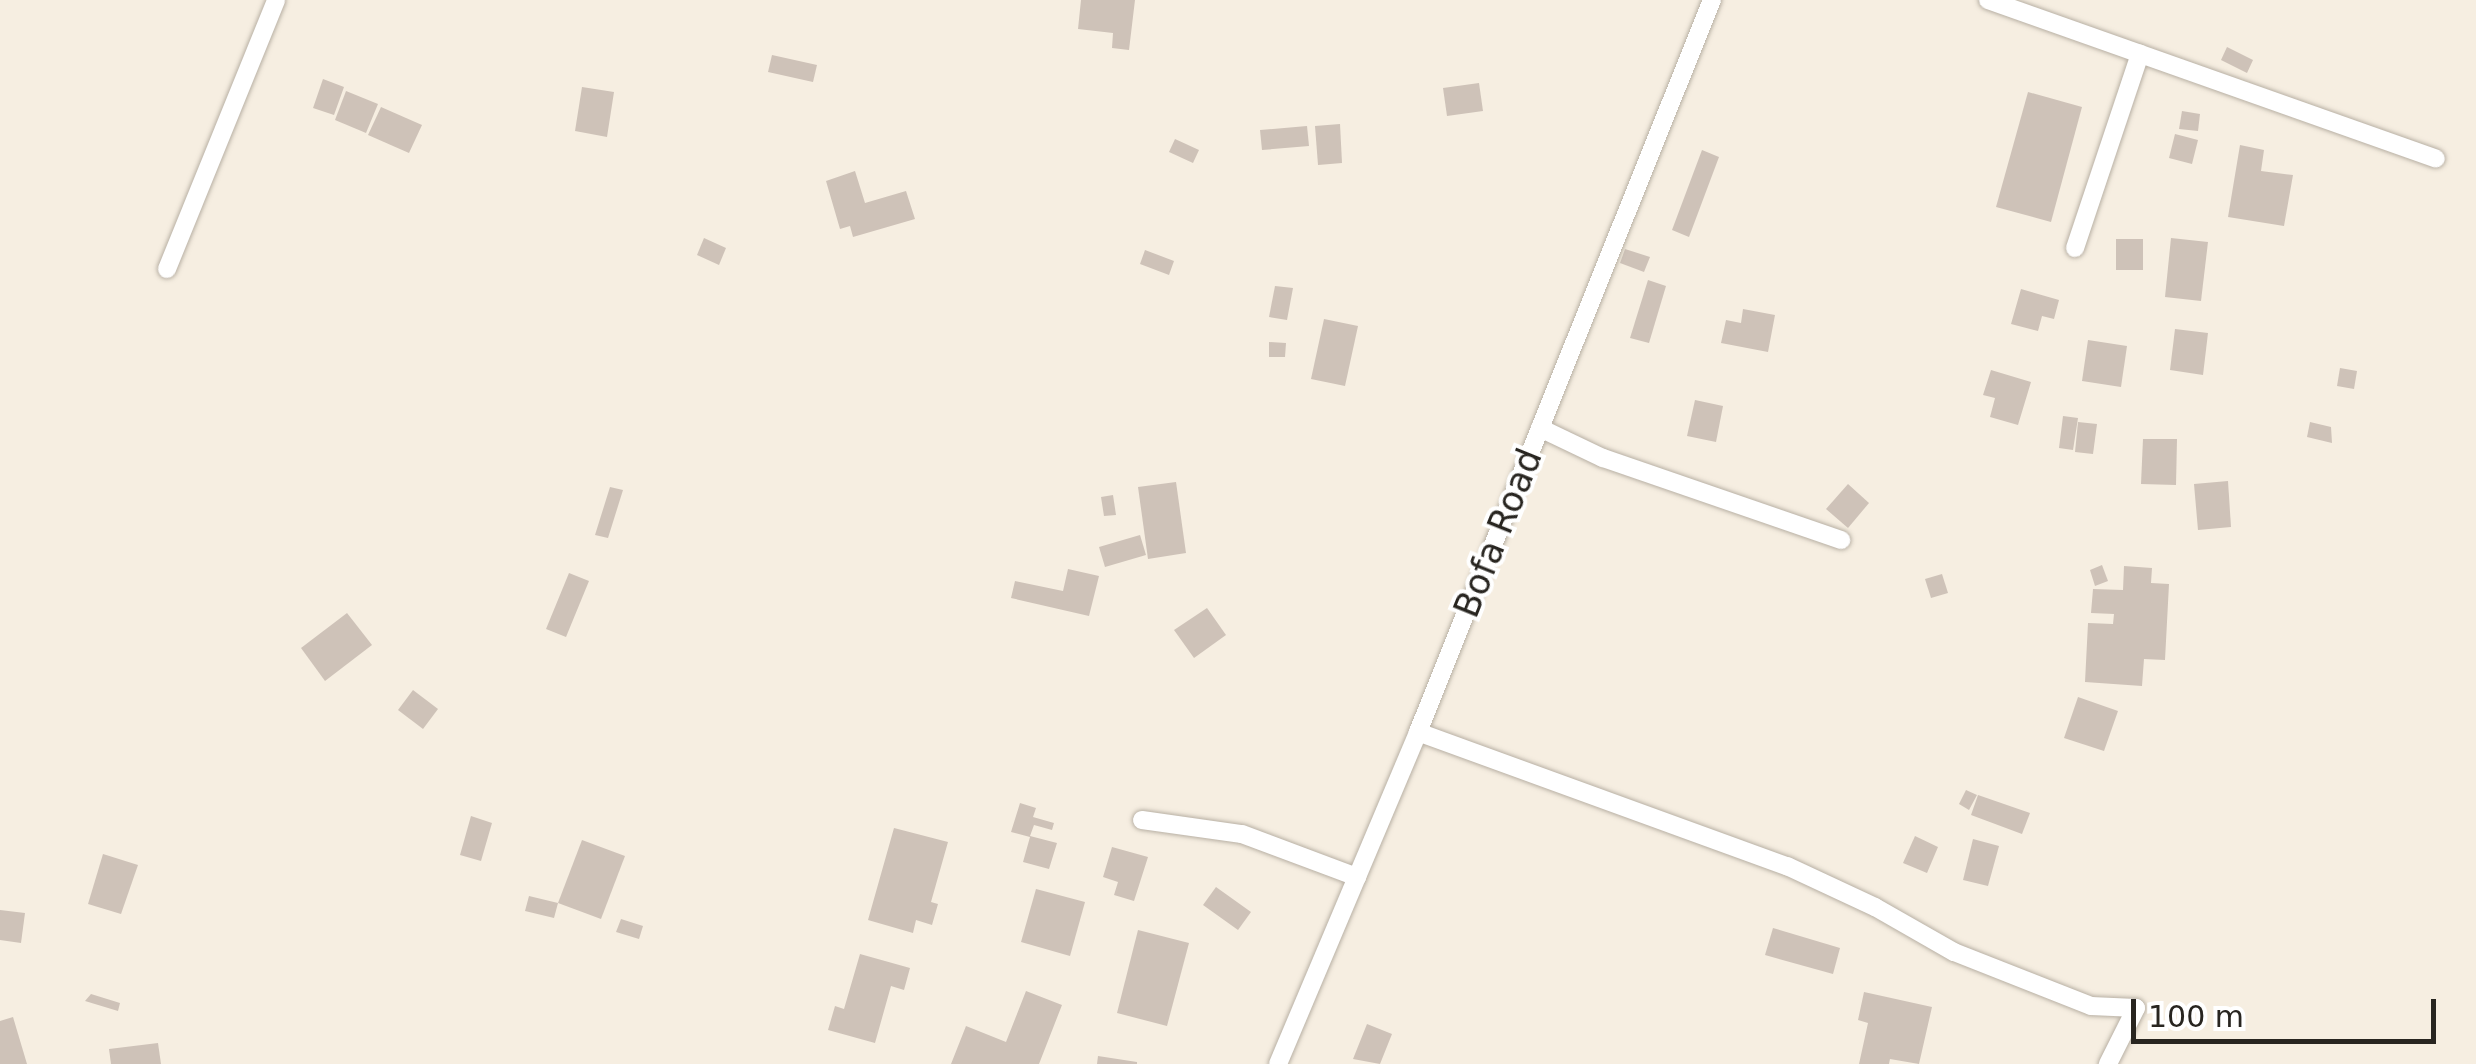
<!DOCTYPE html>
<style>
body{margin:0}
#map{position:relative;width:2476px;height:1064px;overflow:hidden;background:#f6eee1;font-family:"DejaVu Sans",sans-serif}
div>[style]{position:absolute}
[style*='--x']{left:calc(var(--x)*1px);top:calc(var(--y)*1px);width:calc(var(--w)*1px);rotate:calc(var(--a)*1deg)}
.building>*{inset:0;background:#cec2b8}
.roads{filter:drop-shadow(0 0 2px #b8b0a4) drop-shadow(0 0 2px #b8b0a4)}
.street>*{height:18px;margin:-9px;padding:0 9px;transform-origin:9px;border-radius:9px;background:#fff}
span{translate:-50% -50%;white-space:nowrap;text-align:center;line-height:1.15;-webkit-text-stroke:8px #fff;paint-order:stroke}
.street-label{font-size:35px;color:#282520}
.scale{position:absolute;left:2131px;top:999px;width:305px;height:45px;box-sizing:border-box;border:5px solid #282520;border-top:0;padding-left:12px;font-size:30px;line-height:35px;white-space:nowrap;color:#282520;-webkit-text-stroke:8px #fff;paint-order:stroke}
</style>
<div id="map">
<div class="building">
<i style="clip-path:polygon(1081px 0,1135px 0,1129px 50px,1112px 48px,1113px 33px,1078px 29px)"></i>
<i style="clip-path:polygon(2227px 47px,2253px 60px,2247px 73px,2221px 60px)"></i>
<i style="clip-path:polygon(772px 55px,817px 65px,813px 82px,768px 72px)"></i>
<i style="clip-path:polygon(323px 79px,344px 87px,334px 115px,313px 108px)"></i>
<i style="clip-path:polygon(1479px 83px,1483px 111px,1447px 116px,1443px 88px)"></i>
<i style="clip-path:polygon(582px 87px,614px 92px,607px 137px,575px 131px)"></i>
<i style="clip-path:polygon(346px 91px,378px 104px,366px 133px,335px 120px)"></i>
<i style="clip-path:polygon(2028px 92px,2082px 107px,2051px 222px,1996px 207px)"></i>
<i style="clip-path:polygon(381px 107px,422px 125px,409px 153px,368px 135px)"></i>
<i style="clip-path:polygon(2182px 111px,2200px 114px,2198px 131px,2179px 129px)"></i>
<i style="clip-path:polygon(1340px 124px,1342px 163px,1318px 165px,1315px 126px)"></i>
<i style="clip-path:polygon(1307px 126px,1309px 146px,1262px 150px,1260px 130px)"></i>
<i style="clip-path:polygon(2175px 134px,2198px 140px,2192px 164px,2169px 158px)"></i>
<i style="clip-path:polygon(1175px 139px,1199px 150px,1193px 163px,1169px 152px)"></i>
<i style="clip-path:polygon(2240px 145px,2264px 150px,2261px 171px,2293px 175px,2284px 226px,2228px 217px)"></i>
<i style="clip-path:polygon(1702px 150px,1719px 157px,1689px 237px,1672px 230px)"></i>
<i style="clip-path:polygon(855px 171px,865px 203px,906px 191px,915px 219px,853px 237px,850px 226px,840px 229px,826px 181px)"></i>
<i style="clip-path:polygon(704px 238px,726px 248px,719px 265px,697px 255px)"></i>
<i style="clip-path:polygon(2171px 238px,2208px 242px,2201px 301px,2165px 297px)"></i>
<i style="clip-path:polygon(2116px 239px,2143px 239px,2143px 270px,2116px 270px)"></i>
<i style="clip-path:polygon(1625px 249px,1650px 257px,1644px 272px,1620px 263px)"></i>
<i style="clip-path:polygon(1145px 250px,1174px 261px,1169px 275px,1140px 264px)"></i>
<i style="clip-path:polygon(1648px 280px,1666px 286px,1649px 343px,1630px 338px)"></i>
<i style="clip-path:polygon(1275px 286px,1293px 288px,1287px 320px,1269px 317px)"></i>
<i style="clip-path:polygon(2021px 289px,2059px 300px,2054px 319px,2042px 316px,2038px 331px,2011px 324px)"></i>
<i style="clip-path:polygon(1743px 309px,1775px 315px,1768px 352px,1721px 343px,1726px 320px,1741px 323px)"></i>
<i style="clip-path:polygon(1324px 319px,1358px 326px,1345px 386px,1311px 379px)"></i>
<i style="clip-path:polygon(2175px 329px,2208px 333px,2203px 375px,2170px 370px)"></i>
<i style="clip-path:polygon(2088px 340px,2127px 346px,2121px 387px,2082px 381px)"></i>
<i style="clip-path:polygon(1269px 342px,1286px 343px,1285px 357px,1269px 357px)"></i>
<i style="clip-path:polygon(2340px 368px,2357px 371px,2354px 389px,2337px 386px)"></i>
<i style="clip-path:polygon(1991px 370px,2031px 382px,2018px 425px,1990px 417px,1995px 398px,1983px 395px)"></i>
<i style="clip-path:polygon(1695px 400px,1723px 406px,1716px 442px,1687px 436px)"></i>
<i style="clip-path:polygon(2063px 416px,2078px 418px,2073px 450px,2059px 448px)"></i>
<i style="clip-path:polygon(2078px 422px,2097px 424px,2093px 454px,2075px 452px)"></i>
<i style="clip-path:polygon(2310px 422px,2331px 427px,2332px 443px,2307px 437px)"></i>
<i style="clip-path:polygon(2143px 439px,2177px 439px,2176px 485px,2141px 484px)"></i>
<i style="clip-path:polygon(2228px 481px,2231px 527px,2198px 530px,2194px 484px)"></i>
<i style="clip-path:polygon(1176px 482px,1186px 553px,1148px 559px,1138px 487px)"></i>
<i style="clip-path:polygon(1848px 484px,1869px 503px,1848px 528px,1826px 509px)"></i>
<i style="clip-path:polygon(610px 487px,623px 490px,608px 538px,595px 535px)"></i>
<i style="clip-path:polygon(1113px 495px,1116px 515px,1104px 516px,1101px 497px)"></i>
<i style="clip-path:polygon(1140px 535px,1146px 555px,1105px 567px,1099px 547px)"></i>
<i style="clip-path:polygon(2102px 565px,2108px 581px,2095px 586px,2090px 570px)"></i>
<i style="clip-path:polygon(2124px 566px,2152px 568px,2151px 583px,2169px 584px,2165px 660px,2144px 659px,2142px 686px,2085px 682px,2088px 623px,2113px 624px,2114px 614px,2091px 613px,2093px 589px,2123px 590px)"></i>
<i style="clip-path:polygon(1068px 569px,1099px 576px,1089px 616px,1011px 598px,1015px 581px,1063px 591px)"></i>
<i style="clip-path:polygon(569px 573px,589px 581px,566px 637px,546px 629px)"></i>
<i style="clip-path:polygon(1942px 574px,1948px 593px,1931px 598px,1925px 579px)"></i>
<i style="clip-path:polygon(1207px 608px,1226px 635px,1194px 658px,1174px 630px)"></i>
<i style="clip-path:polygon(347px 613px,372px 645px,325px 681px,301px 648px)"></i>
<i style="clip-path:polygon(413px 690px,438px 709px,423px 729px,398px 710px)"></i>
<i style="clip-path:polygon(2078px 697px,2118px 711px,2104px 751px,2064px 738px)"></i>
<i style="clip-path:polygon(1966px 790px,1977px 795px,1969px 810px,1959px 804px)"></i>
<i style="clip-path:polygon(1978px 795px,2030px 813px,2022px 834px,1971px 815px)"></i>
<i style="clip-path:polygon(1020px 803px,1036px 808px,1033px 817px,1054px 823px,1052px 830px,1034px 825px,1030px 836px,1057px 843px,1049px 869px,1023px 862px,1030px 837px,1011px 832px)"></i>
<i style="clip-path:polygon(471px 816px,492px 823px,481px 861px,460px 855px)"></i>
<i style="clip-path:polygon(894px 828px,948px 842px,931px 902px,938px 904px,932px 925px,916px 920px,913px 933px,868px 920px)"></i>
<i style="clip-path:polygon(1915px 836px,1938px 847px,1927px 873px,1903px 863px)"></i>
<i style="clip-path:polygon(1973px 839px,1999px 846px,1988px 886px,1963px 880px)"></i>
<i style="clip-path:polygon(582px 840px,625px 856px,601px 919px,558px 903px)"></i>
<i style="clip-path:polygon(1112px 847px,1148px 857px,1134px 901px,1114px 895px,1118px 882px,1103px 877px)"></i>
<i style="clip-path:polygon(103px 854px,138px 865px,121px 914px,88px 904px)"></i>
<i style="clip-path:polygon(1216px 887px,1251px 912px,1238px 930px,1203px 905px)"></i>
<i style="clip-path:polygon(1036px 889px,1085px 902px,1070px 956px,1021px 942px)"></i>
<i style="clip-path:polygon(529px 896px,558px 903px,554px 918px,525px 911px)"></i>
<i style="clip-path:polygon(0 910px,25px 913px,21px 943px,0 940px)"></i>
<i style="clip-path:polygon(621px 919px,643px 926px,639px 939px,616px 932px)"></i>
<i style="clip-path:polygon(1773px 928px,1840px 948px,1833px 974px,1765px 955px)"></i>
<i style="clip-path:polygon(1138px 930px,1189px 943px,1167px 1026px,1117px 1013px)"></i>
<i style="clip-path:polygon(860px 954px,910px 968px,904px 990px,891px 986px,875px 1043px,828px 1030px,835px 1006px,844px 1009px)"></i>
<i style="clip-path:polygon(1026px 991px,1062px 1005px,1039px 1064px,951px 1064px,966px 1026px,1006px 1042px)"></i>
<i style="clip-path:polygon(1864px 992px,1932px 1007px,1919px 1064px,1890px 1059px,1889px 1064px,1859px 1064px,1868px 1023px,1858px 1020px)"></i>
<i style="clip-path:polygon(91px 994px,120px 1003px,118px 1011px,85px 1001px)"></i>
<i style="clip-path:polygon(13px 1017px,27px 1064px,0 1064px,0 1021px)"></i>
<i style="clip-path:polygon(1367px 1024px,1392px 1034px,1380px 1064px,1353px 1059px)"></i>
<i style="clip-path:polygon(158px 1043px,161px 1064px,111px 1064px,109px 1049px)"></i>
<i style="clip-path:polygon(1098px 1056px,1137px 1062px,1137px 1064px,1097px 1064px)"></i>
</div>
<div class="roads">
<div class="street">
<i style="--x:1988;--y:0;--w:475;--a:19.5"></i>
<i style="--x:2075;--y:248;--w:205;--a:-71.5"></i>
<i style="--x:167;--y:269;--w:290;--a:-67.9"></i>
<i style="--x:1540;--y:428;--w:70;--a:25.5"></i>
<i style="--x:1603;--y:458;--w:252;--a:19"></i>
<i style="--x:1418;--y:732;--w:393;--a:20"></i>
<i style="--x:1787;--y:866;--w:97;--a:25"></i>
<i style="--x:1875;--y:907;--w:91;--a:29.7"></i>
<i style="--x:1954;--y:952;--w:147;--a:21.5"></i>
<i style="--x:2091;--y:1006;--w:45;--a:2.5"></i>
<i style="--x:2136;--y:1008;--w:63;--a:116.6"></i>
<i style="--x:1142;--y:820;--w:101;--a:8"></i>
<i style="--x:1242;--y:834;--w:123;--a:20.5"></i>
<i style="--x:1278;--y:1064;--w:360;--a:-67.1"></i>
<i style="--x:1418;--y:732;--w:789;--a:-68.12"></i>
</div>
</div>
<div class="street-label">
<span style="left:1498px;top:533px;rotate:-68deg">Bofa Road</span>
</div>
<div class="scale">100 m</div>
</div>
